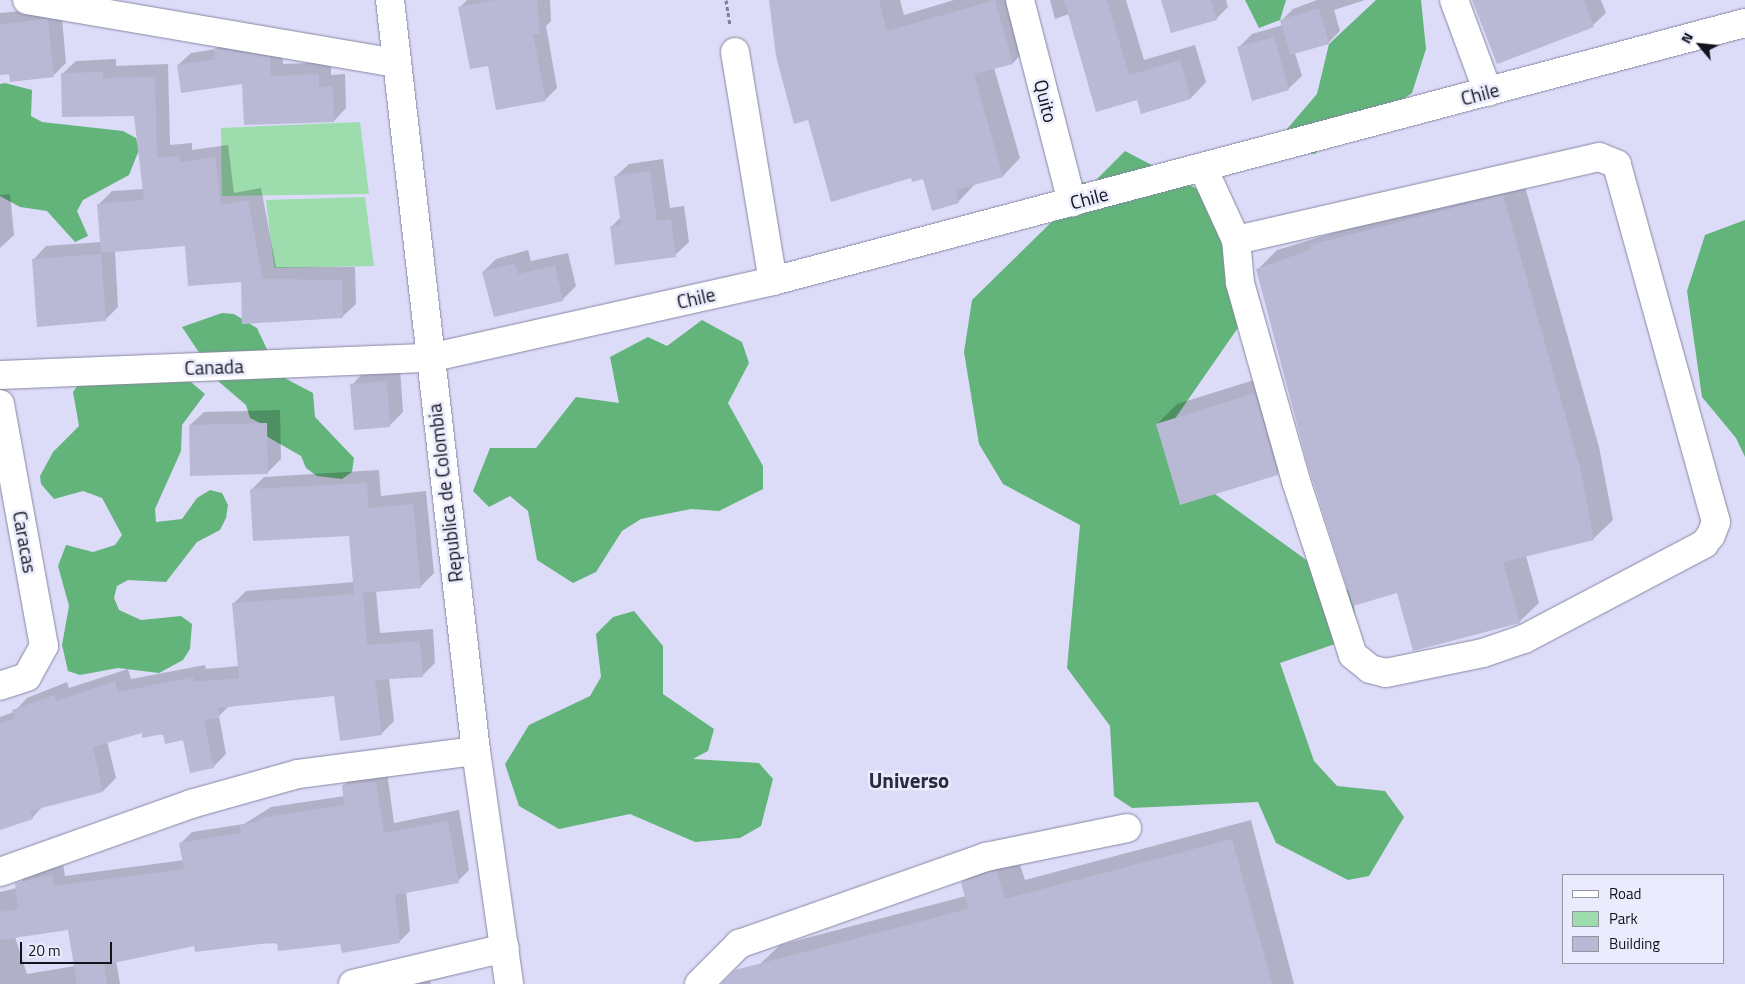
<!DOCTYPE html>
<style>
body{margin:0}
#map{position:relative;width:1745px;height:984px;overflow:hidden;background:#dcdcf9;font-family:"Titillium Web",sans-serif}
div>[style]{position:absolute}
[style*='--x']{left:calc(var(--x)*1px);top:calc(var(--y)*1px);width:calc(var(--w)*1px);rotate:calc(var(--a)*1deg)}
.green>*{inset:0;background:#9cdcad}
.forest>*{inset:0;background:#62b47b}
.shadow>*{inset:0;background:#0003}
.building>*{inset:0;background:#b9b9d5}
.path>*{height:3px;margin-top:-1.5px;transform-origin:0;background:repeating-linear-gradient(90deg,#808094 0 4px,transparent 0 6.5px)}
.roads{filter:drop-shadow(0 0 1px #8787a2) drop-shadow(0 0 1px #8787a2)}
.minor>*{height:28px;margin:-14px;padding:0 14px;transform-origin:14px;border-radius:14px;background:#fff}
span{translate:-50% -50%;white-space:nowrap;text-align:center;line-height:1.15;-webkit-text-stroke:5px #eaebfc;paint-order:stroke}
.street-label{font-size:19px;color:#14141e}
.quarter-label{font-size:21px;color:#2b2a40;font-weight:700}
.legend{position:absolute;left:1562px;top:874px;width:162px;height:90px;box-sizing:border-box;background:#eaebfc;border:1px solid #9495a3;margin:0;padding:6px 9px;list-style:none;font-size:15px;color:#14141e}
.legend li{display:flex;align-items:center;gap:10px;height:25px}
.legend b{width:25px;border:1px solid #9495a3}
.north{position:absolute;left:1675px;top:20px;width:50px;height:50px;-webkit-text-stroke:4px #eaebfc;paint-order:stroke;rotate:298deg;font-size:14px;font-weight:700;line-height:20px;text-align:center;color:#14141e}
.north::after{content:'';display:block;margin:auto;width:18px;height:22px;background:#14141e;clip-path:polygon(50% 0,100% 100%,50% 72%,0 100%)}
.scale{position:absolute;left:20px;top:942px;width:92px;height:22px;box-sizing:border-box;border:2px solid #14141e;border-top:0;padding-left:6px;font-size:15px;line-height:18px;white-space:nowrap;color:#14141e;-webkit-text-stroke:4px #eaebfc;paint-order:stroke}
</style>
<div id="map">
<div class="green">
<i style="clip-path:polygon(360px 122px,369px 194px,222px 196px,221px 128px)"></i>
<i style="clip-path:polygon(365px 197px,374px 266px,274px 268px,266px 200px)"></i>
</div>
<div class="forest">
<i style="clip-path:polygon(1245px 0,1286px 0,1280px 20px,1259px 28px)"></i>
<i style="clip-path:polygon(1376px 0,1421px 0,1426px 49px,1412px 93px,1373px 120px,1351px 117px,1315px 154px,1292px 151px,1287px 129px,1317px 94px,1329px 44px)"></i>
<i style="clip-path:polygon(5px 83px,32px 90px,31px 116px,42px 122px,123px 131px,136px 138px,139px 150px,129px 175px,83px 200px,77px 211px,88px 236px,75px 242px,47px 211px,20px 207px,0 196px,0 84px)"></i>
<i style="clip-path:polygon(1125px 151px,1205px 193px,1251px 309px,1174px 420px,1172px 463px,1352px 593px,1358px 636px,1280px 663px,1314px 761px,1337px 786px,1385px 791px,1404px 817px,1369px 876px,1348px 880px,1276px 843px,1258px 802px,1132px 808px,1114px 796px,1110px 726px,1067px 668px,1080px 525px,1003px 484px,979px 444px,964px 352px,972px 300px,1072px 202px,1078px 181px,1092px 184px)"></i>
<i style="clip-path:polygon(1745px 220px,1745px 457px,1736px 438px,1702px 397px,1687px 291px,1705px 235px)"></i>
<i style="clip-path:polygon(222px 313px,234px 314px,257px 328px,279px 375px,313px 393px,315px 417px,354px 458px,352px 472px,342px 479px,317px 476px,306px 468px,301px 456px,266px 436px,262px 424px,250px 418px,246px 405px,218px 381px,182px 327px)"></i>
<i style="clip-path:polygon(702px 320px,742px 342px,749px 363px,728px 403px,763px 466px,763px 489px,719px 511px,691px 509px,641px 519px,622px 531px,596px 572px,573px 583px,537px 560px,528px 511px,510px 496px,489px 507px,473px 491px,490px 448px,536px 448px,576px 397px,619px 403px,610px 357px,648px 337px,667px 346px)"></i>
<i style="clip-path:polygon(185px 377px,205px 394px,182px 425px,181px 451px,155px 509px,156px 522px,182px 519px,197px 498px,210px 490px,222px 493px,228px 505px,226px 518px,220px 530px,197px 542px,166px 582px,128px 580px,117px 586px,114px 598px,119px 610px,141px 620px,181px 616px,192px 624px,190px 649px,183px 660px,159px 673px,118px 668px,80px 675px,68px 671px,62px 645px,69px 606px,58px 566px,66px 545px,93px 552px,115px 545px,122px 535px,102px 498px,83px 491px,54px 499px,41px 484px,40px 476px,53px 452px,79px 426px,73px 392px,80px 382px)"></i>
<i style="clip-path:polygon(634px 611px,663px 646px,663px 694px,714px 729px,708px 751px,693px 759px,759px 763px,773px 779px,761px 826px,740px 838px,695px 842px,630px 814px,559px 829px,519px 806px,505px 764px,529px 725px,590px 696px,601px 677px,596px 634px,613px 617px)"></i>
</div>
<div class="shadow">
<i style="clip-path:polygon(467px 0,550px 0,551px 21px,546px 26px,557px 88px,545px 100px,489px 64px,460px 7px)"></i>
<i style="clip-path:polygon(770px 0,900px 0,904px 15px,954px 0,1017px 0,1030px 45px,1013px 63px,994px 68px,1020px 158px,1003px 176px,976px 183px,959px 201px,924px 178px,912px 177px,809px 118px)"></i>
<i style="clip-path:polygon(1050px 0,1126px 0,1144px 60px,1195px 45px,1206px 82px,1191px 98px,1142px 112px,1138px 98px,1069px 14px,1055px 19px)"></i>
<i style="clip-path:polygon(1162px 0,1226px 0,1228px 7px,1216px 19px)"></i>
<i style="clip-path:polygon(1365px 0,1334px 10px,1340px 31px,1328px 43px,1295px 53px,1302px 76px,1288px 89px,1238px 48px,1252px 34px,1283px 25px,1282px 20px,1293px 9px,1317px 0)"></i>
<i style="clip-path:polygon(1473px 0,1601px 0,1606px 13px,1593px 25px)"></i>
<i style="clip-path:polygon(61px 7px,66px 63px,53px 76px,0 74px,0 13px)"></i>
<i style="clip-path:polygon(228px 36px,282px 45px,283px 64px,331px 62px,331px 75px,345px 74px,346px 108px,334px 121px,244px 82px,178px 65px,191px 53px,216px 49px)"></i>
<i style="clip-path:polygon(116px 59px,116px 66px,168px 64px,170px 145px,192px 143px,192px 150px,228px 145px,234px 193px,261px 188px,276px 267px,355px 267px,356px 304px,342px 317px,243px 281px,186px 245px,115px 251px,118px 307px,105px 320px,33px 260px,46px 246px,101px 242px,98px 205px,112px 191px,144px 189px,135px 114px,62px 74px,76px 61px)"></i>
<i style="clip-path:polygon(663px 159px,670px 208px,684px 206px,689px 242px,675px 255px,611px 227px,621px 217px,615px 177px,629px 164px)"></i>
<i style="clip-path:polygon(1522px 176px,1599px 447px,1613px 520px,1593px 539px,1526px 556px,1539px 603px,1519px 622px,1398px 592px,1258px 269px,1277px 250px)"></i>
<i style="clip-path:polygon(10px 194px,14px 235px,0 248px,0 195px)"></i>
<i style="clip-path:polygon(528px 250px,531px 261px,568px 253px,576px 286px,563px 299px,483px 272px,496px 259px)"></i>
<i style="clip-path:polygon(400px 369px,403px 412px,389px 426px,352px 385px,365px 371px)"></i>
<i style="clip-path:polygon(1274px 374px,1297px 454px,1277px 474px,1157px 424px,1177px 404px)"></i>
<i style="clip-path:polygon(280px 410px,281px 459px,268px 472px,190px 425px,204px 412px)"></i>
<i style="clip-path:polygon(379px 470px,381px 496px,426px 491px,434px 573px,421px 586px,376px 591px,380px 633px,433px 629px,435px 663px,422px 676px,389px 678px,394px 721px,381px 734px,335px 694px,229px 706px,219px 716px,226px 754px,213px 767px,184px 739px,143px 731px,107px 741px,116px 778px,103px 791px,43px 806px,32px 818px,0 828px,0 717px,14px 712px,27px 698px,67px 682px,69px 688px,128px 669px,131px 679px,205px 665px,206px 669px,239px 666px,233px 604px,246px 591px,355px 582px,350px 535px,251px 490px,264px 477px)"></i>
<i style="clip-path:polygon(evenodd,387px 772px,394px 823px,459px 810px,469px 870px,458px 881px,406px 891px,410px 931px,399px 942px,195px 944px,116px 961px,120px 984px,0 984px,0 892px,17px 888px,27px 873px,63px 864px,65px 876px,184px 860px,181px 843px,192px 832px,244px 824px,271px 807px,345px 796px,344px 785px,355px 775px,387px 772px,69px 928px,75px 966px,27px 974px,15px 937px,69px 928px)"></i>
<i style="clip-path:polygon(1251px 820px,1294px 984px,765px 984px,760px 964px,780px 945px,966px 896px,962px 883px,982px 863px,1016px 852px,1025px 880px)"></i>
<i style="clip-path:polygon(428px 973px,431px 984px,391px 984px)"></i>
</div>
<div class="building">
<i style="clip-path:polygon(495px 0,537px 0,540px 34px,533px 34px,546px 101px,496px 110px,488px 66px,470px 69px,458px 7px)"></i>
<i style="clip-path:polygon(769px 0,879px 0,887px 31px,995px 0,1013px 64px,974px 74px,1003px 177px,956px 190px,959px 203px,932px 211px,923px 179px,912px 182px,911px 178px,831px 202px,808px 120px,794px 124px,776px 56px)"></i>
<i style="clip-path:polygon(1064px 0,1107px 0,1129px 75px,1180px 60px,1191px 99px,1141px 114px,1137px 100px,1096px 112px)"></i>
<i style="clip-path:polygon(1161px 0,1211px 0,1217px 20px,1171px 33px)"></i>
<i style="clip-path:polygon(1472px 0,1584px 0,1594px 27px,1497px 64px)"></i>
<i style="clip-path:polygon(1319px 8px,1329px 44px,1290px 55px,1280px 20px)"></i>
<i style="clip-path:polygon(48px 19px,54px 77px,10px 82px,9px 74px,0 75px,0 24px)"></i>
<i style="clip-path:polygon(1274px 37px,1289px 90px,1252px 101px,1237px 47px)"></i>
<i style="clip-path:polygon(214px 48px,270px 57px,271px 76px,319px 74px,319px 87px,333px 86px,334px 122px,244px 125px,242px 84px,181px 93px,177px 65px,215px 59px)"></i>
<i style="clip-path:polygon(103px 72px,103px 78px,155px 77px,157px 158px,179px 156px,180px 162px,215px 157px,221px 205px,248px 200px,263px 279px,342px 280px,343px 318px,242px 324px,241px 282px,188px 286px,185px 246px,101px 253px,97px 204px,144px 200px,134px 116px,62px 117px,61px 73px)"></i>
<i style="clip-path:polygon(650px 171px,657px 221px,671px 219px,676px 257px,615px 265px,610px 226px,621px 225px,614px 176px)"></i>
<i style="clip-path:polygon(1503px 195px,1580px 467px,1594px 540px,1503px 562px,1520px 623px,1413px 651px,1397px 593px,1353px 606px,1308px 466px,1256px 269px,1312px 249px,1310px 245px)"></i>
<i style="clip-path:polygon(101px 254px,106px 321px,37px 327px,32px 259px)"></i>
<i style="clip-path:polygon(515px 263px,518px 274px,555px 265px,563px 301px,494px 317px,482px 272px)"></i>
<i style="clip-path:polygon(387px 381px,390px 427px,354px 430px,350px 384px)"></i>
<i style="clip-path:polygon(1255px 393px,1278px 475px,1180px 505px,1156px 424px)"></i>
<i style="clip-path:polygon(267px 423px,268px 474px,190px 476px,189px 425px)"></i>
<i style="clip-path:polygon(367px 483px,368px 508px,413px 504px,421px 588px,363px 593px,367px 645px,420px 641px,423px 677px,375px 680px,382px 735px,340px 741px,334px 696px,218px 708px,219px 718px,204px 720px,214px 768px,190px 773px,183px 740px,165px 744px,163px 734px,142px 738px,142px 733px,93px 747px,103px 792px,30px 811px,33px 819px,0 830px,0 724px,15px 718px,12px 710px,54px 695px,56px 701px,115px 681px,118px 692px,193px 677px,194px 682px,239px 678px,232px 603px,354px 594px,349px 536px,253px 541px,250px 489px)"></i>
<i style="clip-path:polygon(376px 782px,384px 833px,448px 821px,459px 883px,395px 895px,400px 943px,342px 953px,340px 944px,278px 951px,277px 942px,195px 952px,194px 946px,104px 965px,107px 984px,77px 984px,68px 930px,0 940px,0 912px,18px 909px,15px 883px,52px 875px,54px 886px,184px 869px,179px 843px,241px 833px,240px 826px,259px 821px,259px 818px,344px 805px,342px 785px)"></i>
<i style="clip-path:polygon(1232px 839px,1272px 984px,721px 984px,735px 970px,968px 909px,961px 882px,990px 872px,997px 871px,1005px 899px)"></i>
</div>
<div class="path">
<i style="--x:726;--y:0;--w:24;--a:81"></i>
</div>
<div class="roads">
<div class="minor">
<i style="--x:27;--y:0;--w:375;--a:9.7"></i>
<i style="--x:390;--y:0;--w:756;--a:83.47"></i>
<i style="--x:476;--y:751;--w:235;--a:81.9"></i>
<i style="--x:1020;--y:0;--w:209;--a:75.6"></i>
<i style="--x:1454;--y:0;--w:98;--a:69.7"></i>
<i style="--x:735;--y:52;--w:232;--a:80.6"></i>
<i style="--x:1203;--y:168;--w:79;--a:65.4"></i>
<i style="--x:1236;--y:240;--w:43;--a:84.7"></i>
<i style="--x:1240;--y:283;--w:206;--a:74.2"></i>
<i style="--x:1296;--y:481;--w:183;--a:71.9"></i>
<i style="--x:1353;--y:655;--w:22;--a:39"></i>
<i style="--x:1370;--y:669;--w:16;--a:14"></i>
<i style="--x:1386;--y:673;--w:99;--a:-11.7"></i>
<i style="--x:1483;--y:653;--w:43;--a:-18.9"></i>
<i style="--x:1524;--y:639;--w:204;--a:-27.8"></i>
<i style="--x:1704;--y:544;--w:11;--a:-52"></i>
<i style="--x:1711;--y:535;--w:14;--a:-69"></i>
<i style="--x:1716;--y:522;--w:371;--a:-105.5"></i>
<i style="--x:1617;--y:164;--w:19;--a:-159"></i>
<i style="--x:1599;--y:157;--w:372;--a:167.1"></i>
<i style="--x:0;--y:375;--w:429;--a:-2.3"></i>
<i style="--x:429;--y:358;--w:353;--a:-12.6"></i>
<i style="--x:773;--y:281;--w:1006;--a:-14.87"></i>
<i style="--x:0;--y:404;--w:246;--a:79.7"></i>
<i style="--x:44;--y:646;--w:35;--a:119"></i>
<i style="--x:27;--y:677;--w:28;--a:162"></i>
<i style="--x:0;--y:872;--w:203;--a:-19.6"></i>
<i style="--x:191;--y:804;--w:111;--a:-15.7"></i>
<i style="--x:298;--y:774;--w:179;--a:-7.4"></i>
<i style="--x:353;--y:984;--w:156;--a:-13.3"></i>
<i style="--x:699;--y:984;--w:57;--a:-45"></i>
<i style="--x:739;--y:944;--w:262;--a:-19.4"></i>
<i style="--x:986;--y:857;--w:144;--a:-11.6"></i>
</div>
</div>
<div class="street-label">
<span style="left:1480px;top:94px;rotate:-15deg">Chile</span>
<span style="left:1046px;top:101px;rotate:76deg">Quito</span>
<span style="left:1089px;top:198px;rotate:-15deg">Chile</span>
<span style="left:696px;top:298px;rotate:-13deg">Chile</span>
<span style="left:214px;top:367px;rotate:-2deg">Canada</span>
<span style="left:445px;top:493px;rotate:-97deg">Republica de Colombia</span>
<span style="left:25px;top:542px;rotate:80deg">Caracas</span>
</div>
<div class="quarter-label">
<span style="left:909px;top:780px">Universo</span>
</div>
<ul class="legend">
<li><b style="height:6px;background:#fff"></b>Road</li>
<li><b style="height:14px;background:#9cdcad"></b>Park</li>
<li><b style="height:14px;background:#b9b9d5"></b>Building</li>
</ul>
<div class="north">N</div>
<div class="scale">20 m</div>
</div>
